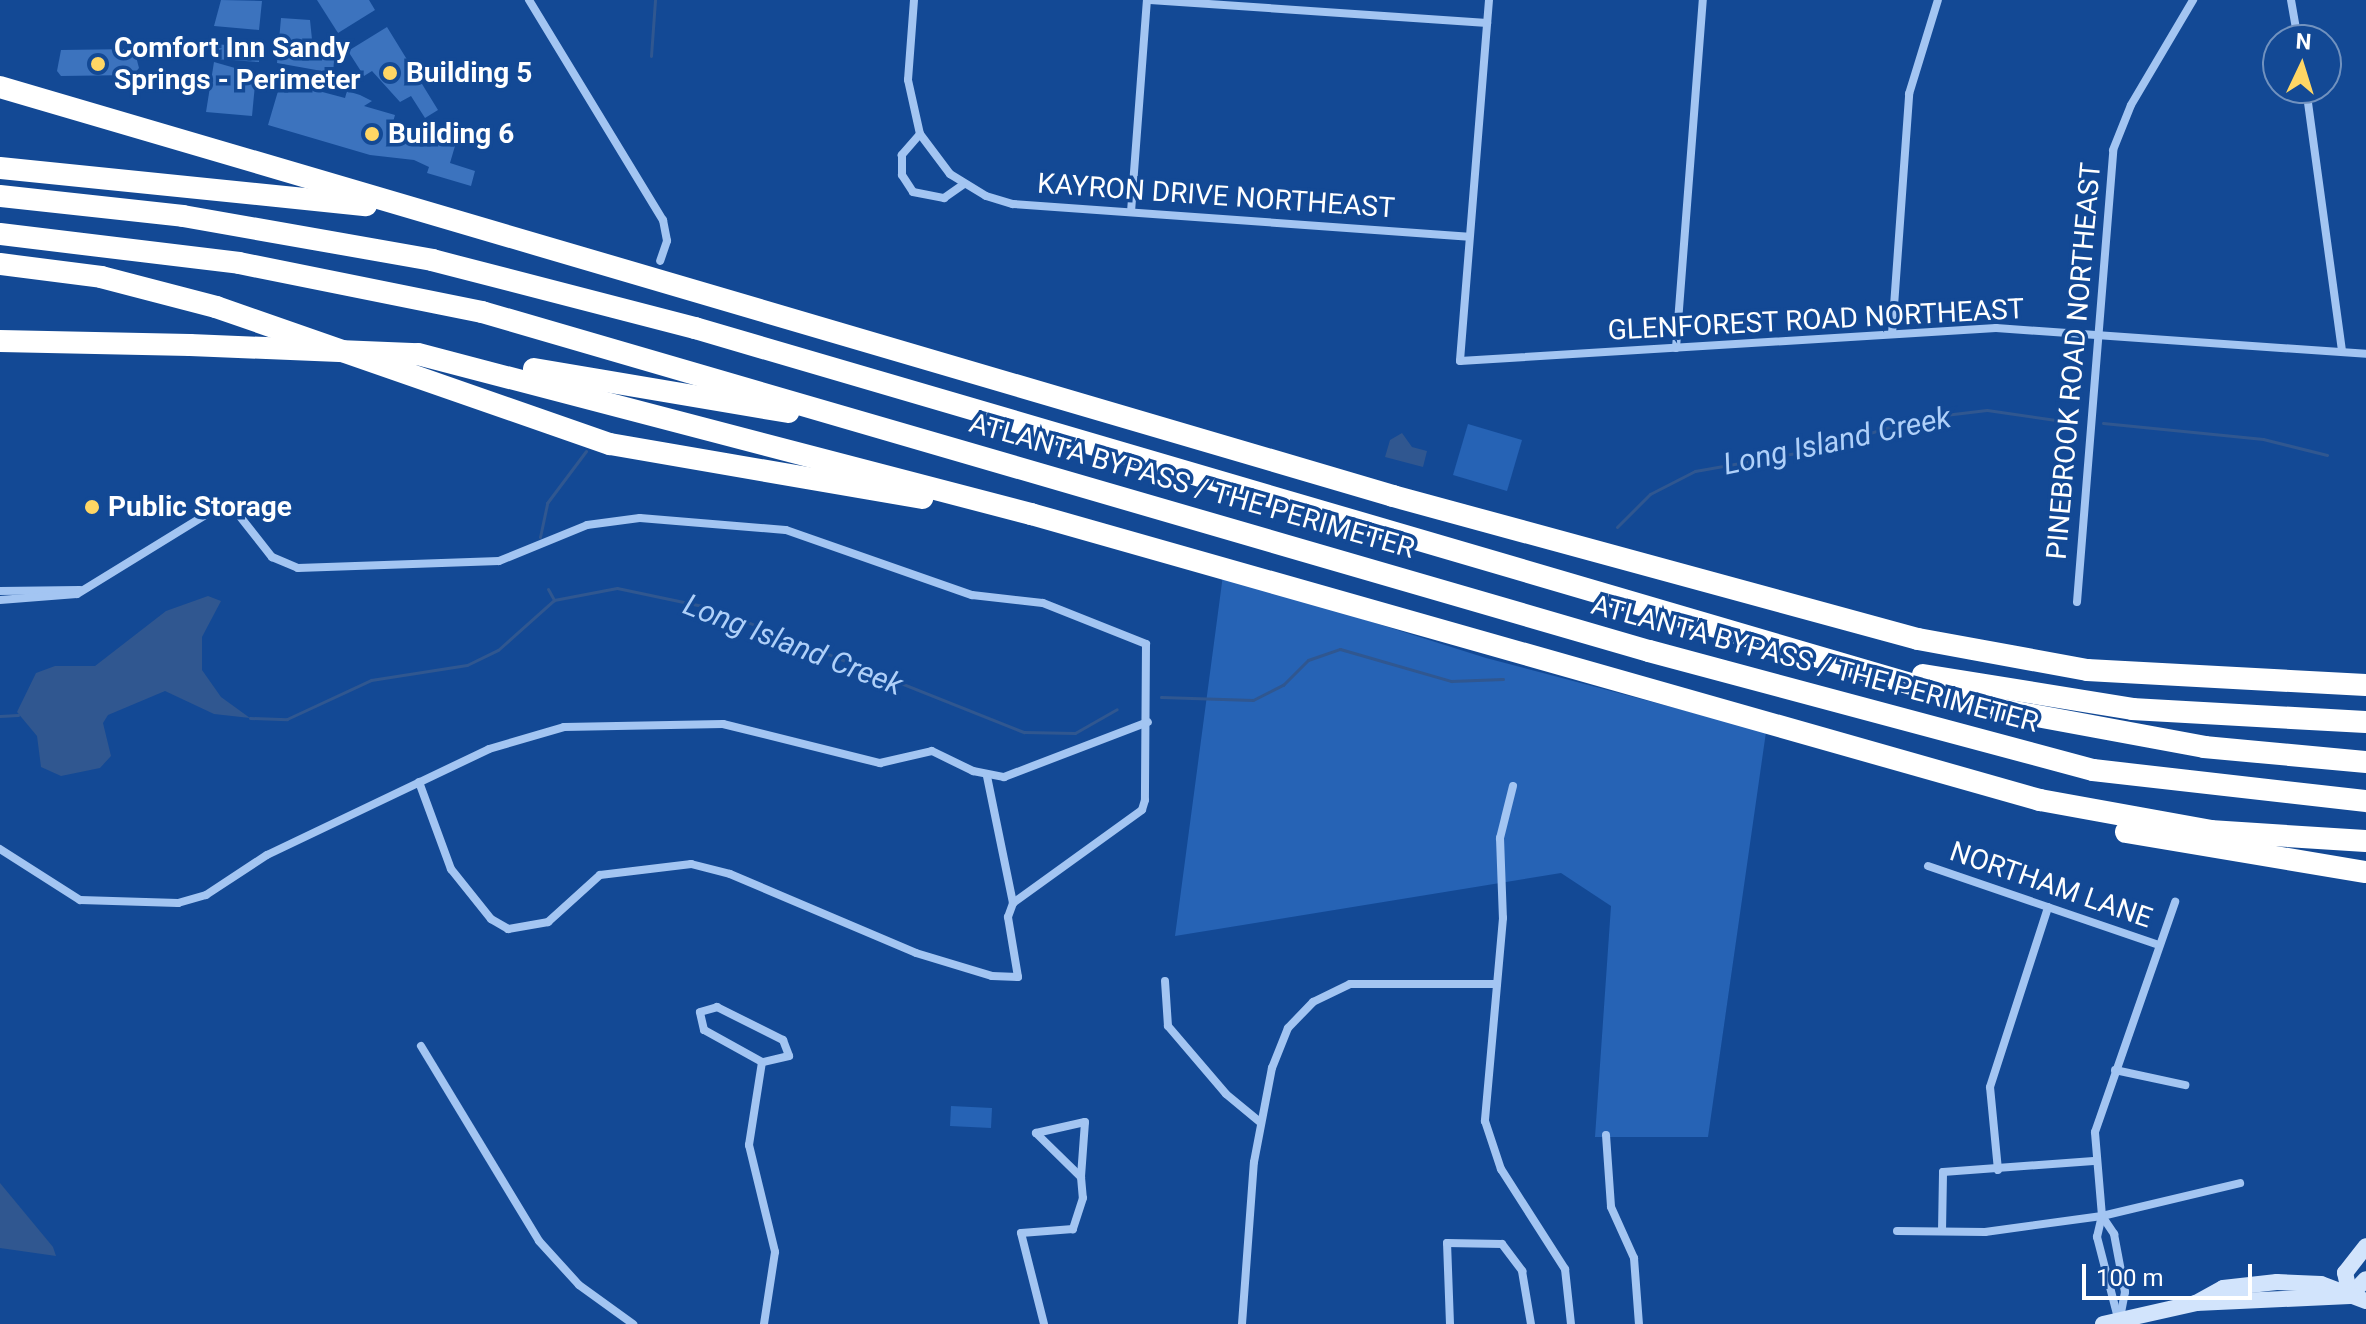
<!DOCTYPE html>
<style>
body{margin:0}
#map{position:relative;width:2366px;height:1324px;overflow:hidden;background:#134995;font-family:Roboto,sans-serif}
div>[style]{position:absolute}
[style*='--x']{left:calc(var(--x)*1px);top:calc(var(--y)*1px);width:calc(var(--w)*1px);rotate:calc(var(--a)*1deg)}
.green>*{inset:0;background:#2663b5}
.water>*{inset:0;background:#305790}
.stream>*{height:3px;margin:-1.5px;padding:0 1.5px;transform-origin:1.5px;border-radius:1.5px;background:#305790}
.building>*{inset:0;background:#3c73be}
.street>*{height:8px;margin:-4px;padding:0 4px;transform-origin:4px;border-radius:4px;background:#a3c5f2}
.secondary>*{height:16px;margin:-8px;padding:0 8px;transform-origin:8px;border-radius:8px;background:#d2e4fc}
.highway>*{height:22px;margin:-11px;padding:0 11px;transform-origin:11px;border-radius:11px;background:#fff}
.highway-bridge>*{height:22px;margin:-11px;padding:0 11px;transform-origin:11px;border-radius:11px;background:#fff}
.dots>*{width:22px;height:22px;translate:-50% -50%;box-sizing:border-box;border:4px solid #134995;border-radius:50%}
span{translate:-50% -50%;white-space:nowrap;text-align:center;line-height:1.15;-webkit-text-stroke:7px #134995;paint-order:stroke}
.poi-label{font-size:28px;color:#fff;font-weight:700}
.left{translate:0 -50%;text-align:left}
.street-label{font-size:28px;color:#fff}
.water-label{font-size:30px;color:#afd0f9;font-style:italic}
.north{position:absolute;left:2262px;top:24px;width:80px;height:80px;box-sizing:border-box;background:#134995;border:2px solid #7192bf;border-radius:50%;rotate:4deg;font-size:22px;font-weight:700;line-height:32px;text-align:center;color:#fff}
.north::after{content:'';display:block;margin:auto;width:28px;height:36px;background:#ffd664;clip-path:polygon(50% 0,100% 100%,50% 72%,0 100%)}
.scale{position:absolute;left:2082px;top:1264px;width:170px;height:36px;box-sizing:border-box;border:4px solid #fff;border-top:0;padding-left:10px;font-size:24px;line-height:28px;white-space:nowrap;color:#fff;-webkit-text-stroke:6px #134995;paint-order:stroke}
</style>
<div id="map">
<div class="green">
<i style="clip-path:polygon(1468px 424px,1522px 440px,1507px 491px,1453px 475px)"></i>
<i style="clip-path:polygon(1223px 575px,1486px 658px,1766px 732px,1708px 1137px,1595px 1137px,1611px 906px,1561px 873px,1175px 936px)"></i>
<i style="clip-path:polygon(951px 1106px,992px 1108px,991px 1128px,950px 1126px)"></i>
</div>
<div class="water">
<i style="clip-path:polygon(1402px 433px,1412px 447px,1427px 451px,1423px 467px,1385px 457px,1390px 440px)"></i>
<i style="clip-path:polygon(208px 596px,221px 601px,202px 637px,202px 670px,221px 697px,250px 718px,214px 714px,165px 691px,108px 715px,103px 723px,111px 756px,100px 768px,61px 776px,41px 767px,37px 736px,17px 712px,36px 673px,55px 666px,95px 666px,166px 611px)"></i>
<i style="clip-path:polygon(0 1183px,53px 1247px,56px 1256px,0 1248px)"></i>
</div>
<div class="stream">
<i style="--x:651;--y:56;--w:56;--a:-85.9"></i>
<i style="--x:2103;--y:423;--w:161;--a:5.7"></i>
<i style="--x:2263;--y:439;--w:66;--a:14"></i>
<i style="--x:1617;--y:527;--w:47;--a:-45"></i>
<i style="--x:1650;--y:494;--w:51;--a:-27.1"></i>
<i style="--x:1695;--y:471;--w:120;--a:-10.1"></i>
<i style="--x:1813;--y:450;--w:112;--a:-16.7"></i>
<i style="--x:1920;--y:418;--w:67;--a:-6.8"></i>
<i style="--x:1987;--y:410;--w:90;--a:8.3"></i>
<i style="--x:540;--y:537;--w:35;--a:-78"></i>
<i style="--x:547;--y:503;--w:65;--a:-53.1"></i>
<i style="--x:548;--y:589;--w:13;--a:61"></i>
<i style="--x:1161;--y:697;--w:92;--a:1.9"></i>
<i style="--x:1253;--y:700;--w:34;--a:-27"></i>
<i style="--x:1283;--y:685;--w:35;--a:-45"></i>
<i style="--x:1308;--y:660;--w:34;--a:-19"></i>
<i style="--x:1340;--y:649;--w:116;--a:16.1"></i>
<i style="--x:1451;--y:681;--w:52;--a:-2.2"></i>
<i style="--x:0;--y:716;--w:18;--a:-3"></i>
<i style="--x:250;--y:718;--w:37;--a:2"></i>
<i style="--x:287;--y:719;--w:93;--a:-24.9"></i>
<i style="--x:371;--y:680;--w:97;--a:-8.9"></i>
<i style="--x:467;--y:665;--w:34;--a:-26"></i>
<i style="--x:498;--y:650;--w:75;--a:-41.8"></i>
<i style="--x:554;--y:600;--w:64;--a:-10.8"></i>
<i style="--x:617;--y:588;--w:97;--a:11.9"></i>
<i style="--x:712;--y:608;--w:336;--a:21.7"></i>
<i style="--x:1024;--y:732;--w:51;--a:1.1"></i>
<i style="--x:1075;--y:733;--w:48;--a:-29.7"></i>
</div>
<div class="building">
<i style="clip-path:polygon(221px 0,262px 1px,259px 30px,214px 26px)"></i>
<i style="clip-path:polygon(317px 0,369px 0,375px 10px,338px 33px)"></i>
<i style="clip-path:polygon(281px 18px,310px 20px,313px 49px,335px 51px,333px 73px,277px 63px)"></i>
<i style="clip-path:polygon(387px 27px,438px 110px,425px 118px,411px 96px,400px 102px,372px 71px,364px 76px,348px 51px)"></i>
<i style="clip-path:polygon(215px 44px,260px 48px,259px 62px,214px 59px)"></i>
<i style="clip-path:polygon(134px 49px,139px 68px,133px 75px,61px 76px,57px 71px,61px 50px)"></i>
<i style="clip-path:polygon(214px 62px,256px 74px,252px 116px,206px 112px)"></i>
<i style="clip-path:polygon(281px 81px,345px 98px,347px 91px,360px 95px,372px 101px,364px 106px,395px 115px,391px 129px,455px 146px,450px 163px,475px 171px,471px 186px,427px 173px,429px 167px,414px 160px,370px 155px,268px 125px)"></i>
</div>
<div class="street">
<i style="--x:529;--y:0;--w:258;--a:58.7"></i>
<i style="--x:663;--y:220;--w:21;--a:79"></i>
<i style="--x:667;--y:241;--w:21;--a:109"></i>
<i style="--x:914;--y:0;--w:80;--a:94.3"></i>
<i style="--x:908;--y:80;--w:55;--a:77.5"></i>
<i style="--x:920;--y:134;--w:50;--a:53.1"></i>
<i style="--x:950;--y:174;--w:42;--a:31.4"></i>
<i style="--x:986;--y:196;--w:28;--a:17"></i>
<i style="--x:1013;--y:204;--w:457;--a:4.1"></i>
<i style="--x:1150;--y:0;--w:338;--a:3.9"></i>
<i style="--x:1489;--y:0;--w:362;--a:94.6"></i>
<i style="--x:1460;--y:361;--w:537;--a:-3.52"></i>
<i style="--x:1996;--y:328;--w:371;--a:4"></i>
<i style="--x:2291;--y:0;--w:41;--a:80.1"></i>
<i style="--x:2306;--y:88;--w:266;--a:82.2"></i>
<i style="--x:920;--y:134;--w:28;--a:131"></i>
<i style="--x:902;--y:155;--w:20;--a:90"></i>
<i style="--x:902;--y:175;--w:20;--a:57"></i>
<i style="--x:913;--y:192;--w:32;--a:11"></i>
<i style="--x:944;--y:198;--w:24;--a:-35"></i>
<i style="--x:1131;--y:212;--w:213;--a:-85.7"></i>
<i style="--x:1892;--y:334;--w:241;--a:-85.9"></i>
<i style="--x:1909;--y:94;--w:98;--a:-72.9"></i>
<i style="--x:1676;--y:348;--w:349;--a:-85.6"></i>
<i style="--x:0;--y:591;--w:80;--a:-0.7"></i>
<i style="--x:0;--y:600;--w:77;--a:-4.5"></i>
<i style="--x:77;--y:594;--w:164;--a:-31.6"></i>
<i style="--x:217;--y:508;--w:22;--a:16"></i>
<i style="--x:238;--y:514;--w:55;--a:51.7"></i>
<i style="--x:272;--y:557;--w:28;--a:23"></i>
<i style="--x:298;--y:568;--w:201;--a:-2"></i>
<i style="--x:499;--y:561;--w:95;--a:-22.2"></i>
<i style="--x:587;--y:525;--w:53;--a:-7.5"></i>
<i style="--x:640;--y:518;--w:146;--a:4.7"></i>
<i style="--x:786;--y:530;--w:197;--a:19.3"></i>
<i style="--x:972;--y:595;--w:71;--a:6.4"></i>
<i style="--x:1043;--y:603;--w:111;--a:21.7"></i>
<i style="--x:1146;--y:644;--w:156;--a:90.4"></i>
<i style="--x:1145;--y:800;--w:10;--a:107"></i>
<i style="--x:1142;--y:810;--w:159;--a:144.2"></i>
<i style="--x:2077;--y:602;--w:453;--a:-85.4"></i>
<i style="--x:2113;--y:150;--w:48;--a:-68.2"></i>
<i style="--x:2131;--y:105;--w:122;--a:-59.4"></i>
<i style="--x:419;--y:782;--w:93;--a:69.8"></i>
<i style="--x:451;--y:869;--w:64;--a:51.3"></i>
<i style="--x:491;--y:919;--w:20;--a:30"></i>
<i style="--x:508;--y:929;--w:41;--a:-9.9"></i>
<i style="--x:548;--y:922;--w:70;--a:-42.1"></i>
<i style="--x:600;--y:875;--w:92;--a:-6.9"></i>
<i style="--x:691;--y:864;--w:40;--a:14.4"></i>
<i style="--x:730;--y:874;--w:202;--a:23"></i>
<i style="--x:916;--y:953;--w:79;--a:16.8"></i>
<i style="--x:992;--y:976;--w:26;--a:2"></i>
<i style="--x:1018;--y:977;--w:61;--a:-99.5"></i>
<i style="--x:1008;--y:917;--w:15;--a:-70"></i>
<i style="--x:1013;--y:903;--w:130;--a:-101.6"></i>
<i style="--x:1513;--y:786;--w:54;--a:104"></i>
<i style="--x:1500;--y:838;--w:80;--a:87.9"></i>
<i style="--x:1503;--y:918;--w:204;--a:95.1"></i>
<i style="--x:1485;--y:1121;--w:51;--a:71.6"></i>
<i style="--x:1501;--y:1169;--w:119;--a:57.4"></i>
<i style="--x:1565;--y:1269;--w:55;--a:83.8"></i>
<i style="--x:0;--y:849;--w:95;--a:32.5"></i>
<i style="--x:80;--y:900;--w:98;--a:1.8"></i>
<i style="--x:178;--y:903;--w:29;--a:-16"></i>
<i style="--x:206;--y:895;--w:73;--a:-33.3"></i>
<i style="--x:267;--y:855;--w:246;--a:-25.5"></i>
<i style="--x:489;--y:749;--w:78;--a:-16.3"></i>
<i style="--x:564;--y:727;--w:159;--a:-1.1"></i>
<i style="--x:723;--y:724;--w:162;--a:14"></i>
<i style="--x:880;--y:763;--w:53;--a:-13"></i>
<i style="--x:932;--y:751;--w:46;--a:26"></i>
<i style="--x:973;--y:771;--w:32;--a:11"></i>
<i style="--x:1004;--y:777;--w:154;--a:-20.9"></i>
<i style="--x:1928;--y:866;--w:244;--a:18.9"></i>
<i style="--x:1165;--y:981;--w:45;--a:86.2"></i>
<i style="--x:1168;--y:1026;--w:89;--a:49.5"></i>
<i style="--x:1226;--y:1094;--w:45;--a:39.6"></i>
<i style="--x:717;--y:1007;--w:74;--a:26.6"></i>
<i style="--x:783;--y:1040;--w:17;--a:69"></i>
<i style="--x:789;--y:1056;--w:28;--a:167"></i>
<i style="--x:762;--y:1062;--w:66;--a:-151.1"></i>
<i style="--x:704;--y:1030;--w:18;--a:-103"></i>
<i style="--x:700;--y:1012;--w:18;--a:-16"></i>
<i style="--x:421;--y:1046;--w:228;--a:58.8"></i>
<i style="--x:539;--y:1241;--w:59;--a:47.7"></i>
<i style="--x:579;--y:1285;--w:67;--a:35.8"></i>
<i style="--x:762;--y:1062;--w:84;--a:98.9"></i>
<i style="--x:749;--y:1145;--w:110;--a:76.3"></i>
<i style="--x:775;--y:1252;--w:73;--a:98.7"></i>
<i style="--x:2115;--y:1070;--w:72;--a:12.1"></i>
<i style="--x:1036;--y:1133;--w:63;--a:44.4"></i>
<i style="--x:1081;--y:1177;--w:21;--a:85"></i>
<i style="--x:1083;--y:1198;--w:33;--a:108"></i>
<i style="--x:1073;--y:1229;--w:52;--a:175.6"></i>
<i style="--x:1021;--y:1233;--w:94;--a:75.8"></i>
<i style="--x:1036;--y:1133;--w:50;--a:-12.7"></i>
<i style="--x:1085;--y:1122;--w:55;--a:94.2"></i>
<i style="--x:1606;--y:1135;--w:72;--a:86"></i>
<i style="--x:1611;--y:1207;--w:56;--a:65.7"></i>
<i style="--x:1634;--y:1258;--w:66;--a:85.7"></i>
<i style="--x:1998;--y:1170;--w:83;--a:-95.5"></i>
<i style="--x:1990;--y:1087;--w:189;--a:-72.1"></i>
<i style="--x:2102;--y:1216;--w:22;--a:56"></i>
<i style="--x:2114;--y:1234;--w:59;--a:79.3"></i>
<i style="--x:2125;--y:1292;--w:31;--a:101"></i>
<i style="--x:1897;--y:1231;--w:88;--a:0.7"></i>
<i style="--x:1985;--y:1232;--w:118;--a:-7.8"></i>
<i style="--x:2102;--y:1216;--w:142;--a:-13.4"></i>
<i style="--x:1942;--y:1231;--w:59;--a:-89"></i>
<i style="--x:1943;--y:1172;--w:151;--a:-4.2"></i>
<i style="--x:2119;--y:1322;--w:88;--a:-104.5"></i>
<i style="--x:2097;--y:1237;--w:22;--a:-77"></i>
<i style="--x:2102;--y:1216;--w:84;--a:-94.8"></i>
<i style="--x:2095;--y:1132;--w:244;--a:-70.8"></i>
<i style="--x:1242;--y:1324;--w:162;--a:-85.8"></i>
<i style="--x:1254;--y:1162;--w:96;--a:-79.2"></i>
<i style="--x:1272;--y:1068;--w:43;--a:-68.2"></i>
<i style="--x:1288;--y:1028;--w:36;--a:-46"></i>
<i style="--x:1313;--y:1002;--w:41;--a:-25.9"></i>
<i style="--x:1350;--y:984;--w:147;--a:0"></i>
<i style="--x:1450;--y:1324;--w:81;--a:-92.1"></i>
<i style="--x:1447;--y:1243;--w:55;--a:1"></i>
<i style="--x:1502;--y:1244;--w:34;--a:53"></i>
<i style="--x:1522;--y:1271;--w:54;--a:80.4"></i>
</div>
<div class="secondary">
<i style="--x:2350;--y:1296;--w:24;--a:-102"></i>
<i style="--x:2345;--y:1273;--w:34;--a:-52"></i>
<i style="--x:2350;--y:1296;--w:23;--a:-47"></i>
<i style="--x:2196;--y:1303;--w:31;--a:-29"></i>
<i style="--x:2223;--y:1288;--w:54;--a:-6.3"></i>
<i style="--x:2277;--y:1282;--w:44;--a:2.6"></i>
<i style="--x:2321;--y:1284;--w:48;--a:20.7"></i>
<i style="--x:2103;--y:1324;--w:95;--a:-12.7"></i>
<i style="--x:2196;--y:1303;--w:154;--a:-2.6"></i>
</div>
<div class="highway">
<i style="--x:0;--y:87;--w:1452;--a:16.36"></i>
<i style="--x:1393;--y:496;--w:544;--a:15.24"></i>
<i style="--x:1918;--y:639;--w:172;--a:10.4"></i>
<i style="--x:2087;--y:670;--w:279;--a:3.1"></i>
<i style="--x:0;--y:168;--w:368;--a:5.8"></i>
<i style="--x:0;--y:196;--w:184;--a:6.2"></i>
<i style="--x:183;--y:216;--w:253;--a:10"></i>
<i style="--x:432;--y:260;--w:272;--a:14.5"></i>
<i style="--x:695;--y:328;--w:1348;--a:16.32"></i>
<i style="--x:1989;--y:707;--w:219;--a:10.5"></i>
<i style="--x:2204;--y:747;--w:163;--a:5.3"></i>
<i style="--x:0;--y:234;--w:241;--a:6.9"></i>
<i style="--x:239;--y:263;--w:248;--a:11.4"></i>
<i style="--x:482;--y:312;--w:1215;--a:16.2"></i>
<i style="--x:1649;--y:651;--w:460;--a:15"></i>
<i style="--x:2093;--y:770;--w:275;--a:6.5"></i>
<i style="--x:0;--y:264;--w:102;--a:7.3"></i>
<i style="--x:101;--y:277;--w:119;--a:14.6"></i>
<i style="--x:216;--y:307;--w:417;--a:19.2"></i>
<i style="--x:610;--y:444;--w:317;--a:9.8"></i>
<i style="--x:0;--y:341;--w:190;--a:1.2"></i>
<i style="--x:418;--y:354;--w:634;--a:14.63"></i>
<i style="--x:1031;--y:514;--w:1049;--a:15.83"></i>
<i style="--x:2040;--y:800;--w:173;--a:10.3"></i>
<i style="--x:2210;--y:831;--w:156;--a:3.7"></i>
<i style="--x:534;--y:369;--w:258;--a:9.6"></i>
<i style="--x:1923;--y:675;--w:212;--a:9.2"></i>
<i style="--x:2132;--y:709;--w:234;--a:3.2"></i>
<i style="--x:2126;--y:832;--w:243;--a:9.5"></i>
</div>
<div class="highway-bridge">
<i style="--x:190;--y:345;--w:228;--a:2.3"></i>
</div>
<div class="dots">
<i style="left:98px;top:64px;background:#ffd664"></i>
<i style="left:390px;top:73px;background:#ffd664"></i>
<i style="left:372px;top:134px;background:#ffd664"></i>
<i style="left:92px;top:507px;background:#ffd664"></i>
</div>
<div class="poi-label">
<span class="left" style="left:114px;top:64px">Comfort Inn Sandy<br>Springs - Perimeter</span>
<span class="left" style="left:406px;top:73px">Building 5</span>
<span class="left" style="left:388px;top:134px">Building 6</span>
<span class="left" style="left:108px;top:507px">Public Storage</span>
</div>
<div class="street-label">
<span style="left:1216px;top:196px;rotate:4deg">KAYRON DRIVE NORTHEAST</span>
<span style="left:1816px;top:320px;rotate:-3deg">GLENFOREST ROAD NORTHEAST</span>
<span style="left:2074px;top:361px;rotate:-85deg">PINEBROOK ROAD NORTHEAST</span>
<span style="left:1192px;top:486px;rotate:16deg">ATLANTA BYPASS / THE PERIMETER</span>
<span style="left:1815px;top:664px;rotate:15deg">ATLANTA BYPASS / THE PERIMETER</span>
<span style="left:2051px;top:885px;rotate:19deg">NORTHAM LANE</span>
</div>
<div class="water-label">
<span style="left:1837px;top:441px;rotate:-12deg">Long Island Creek</span>
<span style="left:793px;top:645px;rotate:21deg">Long Island Creek</span>
</div>
<div class="north">N</div>
<div class="scale">100 m</div>
</div>
